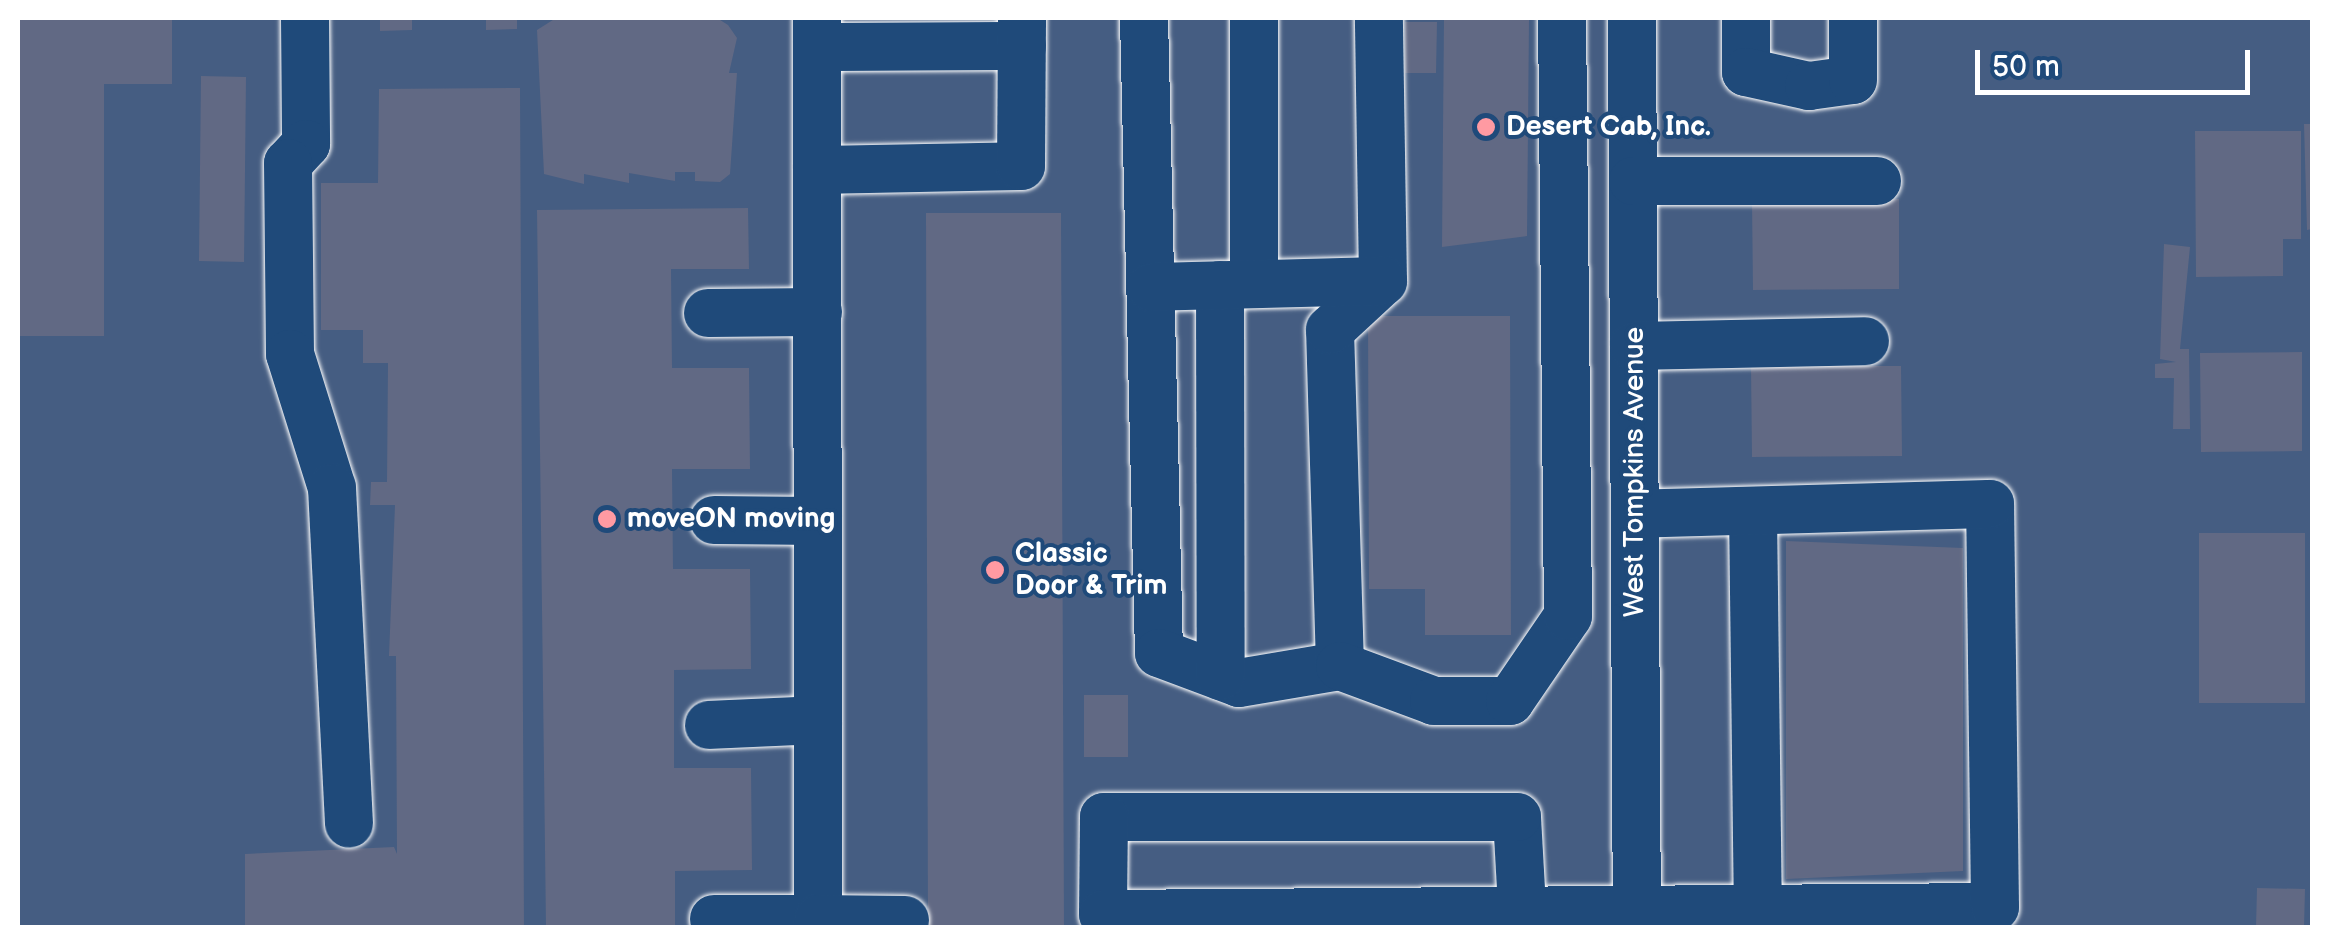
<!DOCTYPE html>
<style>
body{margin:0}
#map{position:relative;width:2330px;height:945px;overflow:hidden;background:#33537d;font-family:"Balsamiq Sans",sans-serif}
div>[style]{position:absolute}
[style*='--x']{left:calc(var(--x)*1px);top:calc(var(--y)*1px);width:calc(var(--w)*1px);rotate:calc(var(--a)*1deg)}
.built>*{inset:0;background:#455d82}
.building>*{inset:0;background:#616984}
.roads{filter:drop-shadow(0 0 2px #fff) drop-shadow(0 0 2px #fff)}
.minor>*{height:48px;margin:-24px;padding:0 24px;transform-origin:24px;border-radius:24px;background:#1f4a7a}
.dots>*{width:28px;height:28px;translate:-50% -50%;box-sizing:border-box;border:5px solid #1f4a7a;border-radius:50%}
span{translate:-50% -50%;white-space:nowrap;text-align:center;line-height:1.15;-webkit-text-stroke:8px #1f4a7a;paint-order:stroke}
.poi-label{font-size:28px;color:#fff;font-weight:700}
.left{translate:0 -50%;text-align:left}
.street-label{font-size:28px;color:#fff}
.frame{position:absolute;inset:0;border:20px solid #fff;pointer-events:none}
.scale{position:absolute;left:1975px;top:50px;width:275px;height:45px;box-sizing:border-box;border:5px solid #fff;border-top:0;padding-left:12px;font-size:30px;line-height:35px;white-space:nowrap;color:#fff;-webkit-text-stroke:8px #1f4a7a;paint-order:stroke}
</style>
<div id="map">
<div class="built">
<i style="clip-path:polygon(18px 18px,2312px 18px,2312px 927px,18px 927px)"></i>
</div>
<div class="building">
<i style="clip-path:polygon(18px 18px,172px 18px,172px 84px,104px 84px,104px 336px,18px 336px)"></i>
<i style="clip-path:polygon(380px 18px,412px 18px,412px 30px,380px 31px)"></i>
<i style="clip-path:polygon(486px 18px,517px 18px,517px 29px,486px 30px)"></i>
<i style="clip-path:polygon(556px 18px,717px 18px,728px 25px,737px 38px,729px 73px,737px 73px,730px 174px,720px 182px,695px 181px,695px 172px,675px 172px,675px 181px,629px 173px,629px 183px,584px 174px,584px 184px,544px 174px,537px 30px)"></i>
<i style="clip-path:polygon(1444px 18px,1529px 18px,1527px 236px,1442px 247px)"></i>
<i style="clip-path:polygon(1405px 22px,1437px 22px,1436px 73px,1405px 73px)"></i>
<i style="clip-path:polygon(201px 76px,246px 77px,244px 262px,199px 261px)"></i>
<i style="clip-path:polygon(520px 88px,524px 928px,245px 928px,245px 854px,394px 847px,397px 854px,396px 656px,389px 656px,395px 505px,370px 505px,371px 482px,387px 482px,388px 363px,363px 363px,363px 330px,321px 330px,321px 183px,378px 183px,379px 89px)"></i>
<i style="clip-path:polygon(2304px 124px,2312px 124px,2312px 229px,2307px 230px)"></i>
<i style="clip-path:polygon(2195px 131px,2301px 131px,2301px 239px,2283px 239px,2283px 276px,2196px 277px)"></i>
<i style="clip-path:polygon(1899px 199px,1899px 289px,1753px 290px,1752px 200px)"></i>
<i style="clip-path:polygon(748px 208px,749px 269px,671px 269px,672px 368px,749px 368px,750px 469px,672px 469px,673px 569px,750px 569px,751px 669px,674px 670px,674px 768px,751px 768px,752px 870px,675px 871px,675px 928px,546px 928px,537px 210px)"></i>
<i style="clip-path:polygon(926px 213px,1061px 213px,1064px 928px,928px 928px)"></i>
<i style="clip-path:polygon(2164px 244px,2190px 247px,2180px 349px,2189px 349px,2190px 429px,2173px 429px,2174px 378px,2155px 378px,2155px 364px,2176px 362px,2160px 359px)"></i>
<i style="clip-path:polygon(1368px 316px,1510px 316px,1511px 635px,1425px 635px,1425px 589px,1369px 589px)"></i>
<i style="clip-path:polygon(2302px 352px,2302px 451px,2201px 452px,2200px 353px)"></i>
<i style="clip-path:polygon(1751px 366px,1901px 366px,1902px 456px,1752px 457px)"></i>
<i style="clip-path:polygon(2199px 533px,2305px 533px,2305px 703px,2199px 703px)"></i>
<i style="clip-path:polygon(1786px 541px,1963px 548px,1963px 871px,1786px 879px)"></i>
<i style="clip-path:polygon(1084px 695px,1128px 695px,1128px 757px,1084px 757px)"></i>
<i style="clip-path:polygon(2257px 888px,2305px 889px,2304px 928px,2256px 928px)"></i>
</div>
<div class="roads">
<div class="minor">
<i style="--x:305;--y:18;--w:126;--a:89.5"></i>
<i style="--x:306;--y:144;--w:26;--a:133"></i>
<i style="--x:288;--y:163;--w:191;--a:89.4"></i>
<i style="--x:290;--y:354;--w:140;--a:72.6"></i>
<i style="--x:332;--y:488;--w:336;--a:87.1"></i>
<i style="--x:1144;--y:18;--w:635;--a:88.65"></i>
<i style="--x:1159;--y:653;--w:85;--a:20.6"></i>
<i style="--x:1239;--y:683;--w:102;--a:-9.6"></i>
<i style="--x:1340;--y:666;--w:336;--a:-91.7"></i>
<i style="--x:1330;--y:330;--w:72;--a:-42.8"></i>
<i style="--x:1383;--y:281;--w:263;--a:-90.9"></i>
<i style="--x:1254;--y:18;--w:266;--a:90"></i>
<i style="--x:1632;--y:18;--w:910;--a:89.69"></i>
<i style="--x:1746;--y:18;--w:54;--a:90"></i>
<i style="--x:1746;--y:72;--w:65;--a:12.5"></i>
<i style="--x:1809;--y:86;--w:44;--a:-7.8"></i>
<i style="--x:1853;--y:80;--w:62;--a:-90"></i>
<i style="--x:817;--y:47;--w:205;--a:-0.3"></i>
<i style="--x:817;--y:170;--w:204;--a:-1.1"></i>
<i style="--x:1021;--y:166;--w:148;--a:-89.6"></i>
<i style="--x:1633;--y:181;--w:244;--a:0"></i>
<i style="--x:1220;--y:285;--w:391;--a:89.9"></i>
<i style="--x:1151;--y:287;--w:232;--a:-1.5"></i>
<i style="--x:708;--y:313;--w:110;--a:-0.5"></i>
<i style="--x:1634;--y:346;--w:231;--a:-1.2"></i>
<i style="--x:1753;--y:511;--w:395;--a:89.3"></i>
<i style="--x:714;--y:520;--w:104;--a:0.6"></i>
<i style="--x:1340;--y:666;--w:100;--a:20.4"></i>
<i style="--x:1434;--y:701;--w:76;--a:0"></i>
<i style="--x:1510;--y:701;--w:103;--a:-55.7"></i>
<i style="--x:1568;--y:616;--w:598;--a:-90.57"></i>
<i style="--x:709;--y:725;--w:109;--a:-2.6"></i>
<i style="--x:1522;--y:907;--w:90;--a:-93.2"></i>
<i style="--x:1517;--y:817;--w:413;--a:180"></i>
<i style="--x:1104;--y:817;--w:97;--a:90.6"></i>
<i style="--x:1103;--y:914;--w:892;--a:-0.45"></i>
<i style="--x:1995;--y:907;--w:403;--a:-90.7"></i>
<i style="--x:1990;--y:504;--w:355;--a:178.4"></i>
<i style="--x:714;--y:919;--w:104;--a:0"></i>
<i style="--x:818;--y:919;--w:901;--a:-90.06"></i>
<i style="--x:818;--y:919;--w:87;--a:0.7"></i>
</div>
</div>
<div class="dots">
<i style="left:1486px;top:127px;background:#ff9aa2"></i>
<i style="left:607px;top:519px;background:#ff9aa2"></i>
<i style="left:995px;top:570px;background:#ff9aa2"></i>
</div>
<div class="poi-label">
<span class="left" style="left:1506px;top:127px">Desert Cab, Inc.</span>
<span class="left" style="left:627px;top:519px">moveON moving</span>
<span class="left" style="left:1015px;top:570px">Classic<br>Door &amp; Trim</span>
</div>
<div class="street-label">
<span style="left:1635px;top:472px;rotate:-90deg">West Tompkins Avenue</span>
</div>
<div class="frame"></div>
<div class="scale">50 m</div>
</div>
